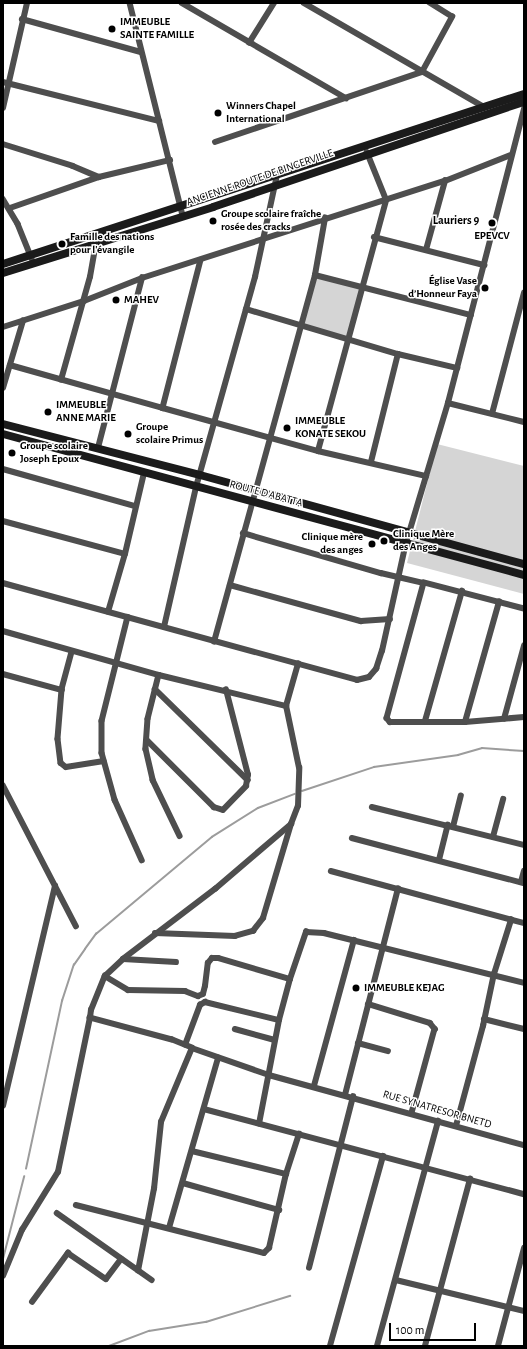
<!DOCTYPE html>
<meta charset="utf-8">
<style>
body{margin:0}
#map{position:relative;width:527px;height:1349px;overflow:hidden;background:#fff;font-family:"Alegreya Sans",sans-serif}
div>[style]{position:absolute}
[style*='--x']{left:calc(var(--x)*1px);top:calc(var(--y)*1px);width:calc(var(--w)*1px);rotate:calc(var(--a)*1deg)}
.green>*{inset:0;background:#d5d5d5}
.stream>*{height:1.5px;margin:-0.75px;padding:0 0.75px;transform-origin:0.75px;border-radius:0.75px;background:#9c9c9c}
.street>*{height:5.5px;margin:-2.75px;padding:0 2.75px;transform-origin:2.75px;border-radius:2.75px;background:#4e4e4e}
.secondary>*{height:8px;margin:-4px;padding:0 4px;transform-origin:4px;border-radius:4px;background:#1b1b1b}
.dots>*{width:11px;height:11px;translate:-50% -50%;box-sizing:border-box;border:2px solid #fff;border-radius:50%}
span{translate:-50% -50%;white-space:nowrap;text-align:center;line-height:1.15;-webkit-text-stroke:3px #fff;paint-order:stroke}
.poi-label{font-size:11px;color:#000;font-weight:700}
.left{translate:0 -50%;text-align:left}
.right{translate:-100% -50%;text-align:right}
.street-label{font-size:11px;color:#000}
.neighbourhood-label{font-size:12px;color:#000;font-weight:700}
.frame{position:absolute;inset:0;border:4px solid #000;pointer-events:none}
.scale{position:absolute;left:389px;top:1323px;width:87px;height:18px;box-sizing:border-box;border:2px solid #000;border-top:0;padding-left:5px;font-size:12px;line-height:14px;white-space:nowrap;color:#000;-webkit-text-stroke:3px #fff;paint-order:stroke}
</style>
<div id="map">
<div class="green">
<i style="clip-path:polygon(317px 277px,360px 288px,347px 338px,303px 324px)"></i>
<i style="clip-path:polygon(437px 444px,524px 466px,524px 594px,407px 563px)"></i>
</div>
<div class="stream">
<i style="--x:302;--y:791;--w:76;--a:-18.4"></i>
<i style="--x:374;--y:767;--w:85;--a:-8.1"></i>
<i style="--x:458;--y:755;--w:25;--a:-16"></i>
<i style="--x:482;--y:748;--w:42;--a:4.1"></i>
<i style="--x:26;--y:1169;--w:172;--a:-77.9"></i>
<i style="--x:62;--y:1001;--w:38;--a:-72"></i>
<i style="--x:74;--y:965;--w:19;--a:-55"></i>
<i style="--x:85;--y:949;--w:19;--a:-54"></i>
<i style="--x:96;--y:934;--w:151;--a:-39.9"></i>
<i style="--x:212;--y:837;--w:54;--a:-32.2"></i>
<i style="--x:258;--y:808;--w:39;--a:-21"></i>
<i style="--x:3;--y:1259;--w:85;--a:-75.6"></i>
<i style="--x:69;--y:1346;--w:5;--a:0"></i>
<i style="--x:109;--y:1346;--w:43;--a:-20.6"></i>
<i style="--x:149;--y:1331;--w:58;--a:-9"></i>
<i style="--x:206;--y:1322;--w:88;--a:-17.2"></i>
</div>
<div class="street">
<i style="--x:130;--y:3;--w:219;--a:76"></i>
<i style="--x:182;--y:3;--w:190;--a:30.1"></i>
<i style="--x:304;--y:3;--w:208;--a:30"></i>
<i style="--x:22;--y:19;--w:123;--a:15.5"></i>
<i style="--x:249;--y:43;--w:47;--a:-58"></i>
<i style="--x:3;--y:82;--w:161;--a:14"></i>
<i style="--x:3;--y:108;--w:108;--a:-77.1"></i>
<i style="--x:215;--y:142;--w:219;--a:-18.7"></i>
<i style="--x:422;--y:72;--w:63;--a:-61.4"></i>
<i style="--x:452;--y:17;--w:26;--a:-148"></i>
<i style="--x:3;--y:144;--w:73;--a:17.4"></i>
<i style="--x:73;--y:166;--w:28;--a:23"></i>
<i style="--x:3;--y:199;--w:29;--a:59"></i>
<i style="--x:18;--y:224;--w:37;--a:68"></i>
<i style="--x:10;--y:208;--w:94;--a:-19.2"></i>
<i style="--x:99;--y:177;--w:73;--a:-13.5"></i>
<i style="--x:374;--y:237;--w:114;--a:14.3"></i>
<i style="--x:426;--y:250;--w:72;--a:-74.6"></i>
<i style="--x:201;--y:260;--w:153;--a:104.4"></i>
<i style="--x:163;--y:408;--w:161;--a:15.5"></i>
<i style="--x:318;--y:451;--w:111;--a:13"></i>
<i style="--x:315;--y:275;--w:161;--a:14.4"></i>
<i style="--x:246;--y:309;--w:159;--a:16.5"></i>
<i style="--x:398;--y:354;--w:61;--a:13.3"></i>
<i style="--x:3;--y:327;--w:85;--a:-17.8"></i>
<i style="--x:84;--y:301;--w:62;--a:-21.6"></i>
<i style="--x:142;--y:278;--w:318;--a:-17.8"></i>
<i style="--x:445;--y:181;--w:71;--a:-21.5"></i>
<i style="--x:10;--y:365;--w:159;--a:15.7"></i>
<i style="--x:61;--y:380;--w:107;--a:-74.3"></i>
<i style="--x:90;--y:277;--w:35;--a:-80"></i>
<i style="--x:3;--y:388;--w:70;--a:-73.4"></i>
<i style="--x:448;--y:403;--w:78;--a:14"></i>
<i style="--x:492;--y:414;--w:125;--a:-75.2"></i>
<i style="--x:98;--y:448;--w:176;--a:-75.5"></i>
<i style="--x:318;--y:451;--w:260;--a:-74.8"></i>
<i style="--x:386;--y:200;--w:51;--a:-112"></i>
<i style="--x:371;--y:462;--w:111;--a:-76"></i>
<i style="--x:3;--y:469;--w:137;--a:15.7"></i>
<i style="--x:3;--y:521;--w:126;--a:15.1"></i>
<i style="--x:125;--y:554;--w:83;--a:-76.8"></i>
<i style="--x:243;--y:533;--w:144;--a:16.2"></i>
<i style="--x:381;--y:573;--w:44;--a:13.1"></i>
<i style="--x:3;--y:583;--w:367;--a:15.3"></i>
<i style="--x:357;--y:680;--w:12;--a:-14"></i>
<i style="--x:369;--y:677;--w:11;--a:-49"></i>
<i style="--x:376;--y:669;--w:19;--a:-72"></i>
<i style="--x:382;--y:651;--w:111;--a:-77.5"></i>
<i style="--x:406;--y:543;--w:146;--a:-73.3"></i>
<i style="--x:448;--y:403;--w:304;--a:-75.5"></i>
<i style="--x:230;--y:585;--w:136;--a:15.4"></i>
<i style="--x:361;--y:621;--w:29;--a:-4"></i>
<i style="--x:524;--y:609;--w:103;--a:-165.4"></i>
<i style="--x:424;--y:583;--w:140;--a:105.3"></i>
<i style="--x:387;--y:718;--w:5;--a:53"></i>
<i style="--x:390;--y:722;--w:75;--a:0"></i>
<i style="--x:465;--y:722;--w:59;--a:-4.8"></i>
<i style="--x:108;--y:612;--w:60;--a:-73.7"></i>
<i style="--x:128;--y:617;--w:107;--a:104"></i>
<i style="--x:102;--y:721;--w:32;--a:90"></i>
<i style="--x:102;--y:753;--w:49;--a:74.5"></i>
<i style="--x:115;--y:800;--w:66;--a:65.8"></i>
<i style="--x:164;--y:627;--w:144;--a:-77.1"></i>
<i style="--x:196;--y:487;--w:218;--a:-74.3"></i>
<i style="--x:255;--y:277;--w:104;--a:-77.8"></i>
<i style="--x:3;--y:631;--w:162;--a:15.8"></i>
<i style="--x:159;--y:675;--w:131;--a:13.7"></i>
<i style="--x:214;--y:642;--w:381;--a:-74.6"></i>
<i style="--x:315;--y:275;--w:58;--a:-80"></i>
<i style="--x:72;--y:652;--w:39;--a:105"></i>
<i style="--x:62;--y:690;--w:49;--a:94.7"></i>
<i style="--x:58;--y:739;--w:24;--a:83"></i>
<i style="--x:61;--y:763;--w:6;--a:39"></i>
<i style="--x:66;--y:767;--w:38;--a:-9"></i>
<i style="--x:3;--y:674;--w:61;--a:15.2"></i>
<i style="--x:159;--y:675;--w:45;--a:104"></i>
<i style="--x:148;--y:719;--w:30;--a:94"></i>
<i style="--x:146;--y:749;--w:32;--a:77"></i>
<i style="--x:153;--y:780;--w:62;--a:64.3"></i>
<i style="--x:155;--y:689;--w:130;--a:44.4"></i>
<i style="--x:504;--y:719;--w:76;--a:-74.7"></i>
<i style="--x:425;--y:721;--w:135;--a:-74.1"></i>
<i style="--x:465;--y:722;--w:125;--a:-74.2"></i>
<i style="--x:147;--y:740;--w:95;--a:45"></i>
<i style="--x:214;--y:807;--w:9;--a:18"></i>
<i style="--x:223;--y:810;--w:33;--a:-46"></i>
<i style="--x:246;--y:786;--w:11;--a:-80"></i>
<i style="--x:248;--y:775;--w:88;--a:-104.5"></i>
<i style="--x:3;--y:785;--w:159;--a:62.6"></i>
<i style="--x:372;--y:807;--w:157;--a:14"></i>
<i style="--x:453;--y:827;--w:32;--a:-76"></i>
<i style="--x:493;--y:837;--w:39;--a:-75"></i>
<i style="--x:352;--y:838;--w:178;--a:14.7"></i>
<i style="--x:439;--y:860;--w:36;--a:-76"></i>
<i style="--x:331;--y:871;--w:200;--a:15.1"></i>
<i style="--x:521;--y:882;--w:11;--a:-75"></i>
<i style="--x:155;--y:933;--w:80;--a:2.1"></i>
<i style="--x:235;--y:936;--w:19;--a:-16"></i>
<i style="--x:253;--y:931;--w:16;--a:-52"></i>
<i style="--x:263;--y:918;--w:98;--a:-73.4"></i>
<i style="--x:123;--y:959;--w:53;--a:3.2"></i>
<i style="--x:105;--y:976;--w:27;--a:31"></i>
<i style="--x:128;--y:990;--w:57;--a:1"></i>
<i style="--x:185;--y:991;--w:14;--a:21"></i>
<i style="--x:198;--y:996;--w:5;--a:-22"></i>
<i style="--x:203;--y:994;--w:8;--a:-76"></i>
<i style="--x:205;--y:986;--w:23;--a:-83"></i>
<i style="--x:208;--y:963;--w:6;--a:-51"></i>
<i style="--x:212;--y:958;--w:6;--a:0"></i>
<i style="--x:218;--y:958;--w:75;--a:16.3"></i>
<i style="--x:368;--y:1004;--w:65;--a:17"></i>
<i style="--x:430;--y:1023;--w:8;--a:50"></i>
<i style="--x:435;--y:1029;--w:87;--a:105.3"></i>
<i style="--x:484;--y:1019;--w:41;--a:14"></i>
<i style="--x:235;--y:1029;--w:41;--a:15.4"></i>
<i style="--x:358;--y:1043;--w:31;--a:15"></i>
<i style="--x:185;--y:1045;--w:43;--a:-69.4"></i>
<i style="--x:200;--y:1005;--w:6;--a:-31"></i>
<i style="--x:205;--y:1002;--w:76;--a:13.7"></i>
<i style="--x:192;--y:1048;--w:22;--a:-158"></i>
<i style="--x:172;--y:1040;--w:85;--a:-165"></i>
<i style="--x:90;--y:1018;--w:8;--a:-83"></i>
<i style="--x:91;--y:1010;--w:37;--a:-68"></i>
<i style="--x:105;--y:976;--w:25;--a:-43"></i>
<i style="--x:123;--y:959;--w:116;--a:-37.3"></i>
<i style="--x:215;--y:889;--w:100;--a:-40.5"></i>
<i style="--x:291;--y:824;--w:19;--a:-69"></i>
<i style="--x:298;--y:806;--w:38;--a:-88"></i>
<i style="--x:299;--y:768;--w:63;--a:-101.8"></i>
<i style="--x:286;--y:706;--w:44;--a:-74.1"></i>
<i style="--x:314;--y:1086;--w:151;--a:-74.7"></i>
<i style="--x:345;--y:1095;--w:213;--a:-75.6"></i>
<i style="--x:3;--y:1106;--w:226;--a:-76.7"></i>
<i style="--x:204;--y:1109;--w:331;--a:14.9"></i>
<i style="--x:259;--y:1124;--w:106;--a:-79.1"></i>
<i style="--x:279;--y:1020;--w:42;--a:-75"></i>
<i style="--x:290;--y:979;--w:50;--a:-71.2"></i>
<i style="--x:306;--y:932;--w:18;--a:3"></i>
<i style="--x:324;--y:933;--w:206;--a:14"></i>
<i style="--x:456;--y:1126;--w:104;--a:-74.9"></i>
<i style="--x:483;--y:1026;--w:53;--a:-78.1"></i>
<i style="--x:494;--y:974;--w:57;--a:-72.5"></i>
<i style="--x:192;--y:1151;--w:97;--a:13.7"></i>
<i style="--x:183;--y:1183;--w:100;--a:15.7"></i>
<i style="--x:76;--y:1205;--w:194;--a:14.3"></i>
<i style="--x:264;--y:1253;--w:7;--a:-45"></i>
<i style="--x:269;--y:1248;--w:76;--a:-77.1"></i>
<i style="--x:286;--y:1174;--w:42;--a:-72"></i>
<i style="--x:57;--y:1213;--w:116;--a:35.2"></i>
<i style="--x:169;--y:1228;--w:177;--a:-73.9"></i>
<i style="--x:309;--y:1268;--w:177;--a:-75.6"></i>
<i style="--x:138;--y:1271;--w:84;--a:-79"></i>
<i style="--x:154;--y:1189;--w:67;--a:-84"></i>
<i style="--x:161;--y:1122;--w:80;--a:-67.3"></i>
<i style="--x:192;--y:1048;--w:82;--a:19.3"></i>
<i style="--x:269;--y:1075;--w:264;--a:15.4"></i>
<i style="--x:3;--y:1276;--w:50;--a:-67.6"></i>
<i style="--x:22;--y:1230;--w:68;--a:-58.2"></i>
<i style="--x:58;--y:1172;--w:157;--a:-78.3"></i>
<i style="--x:396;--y:1280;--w:132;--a:13.6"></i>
<i style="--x:32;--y:1302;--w:61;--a:-53.7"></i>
<i style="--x:68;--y:1253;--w:46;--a:34.4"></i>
<i style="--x:106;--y:1279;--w:25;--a:-53"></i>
<i style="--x:330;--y:1346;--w:197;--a:-74.4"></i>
<i style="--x:377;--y:1346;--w:233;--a:-74.8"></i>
<i style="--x:425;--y:1346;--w:173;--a:-74.9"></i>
<i style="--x:498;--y:1346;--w:101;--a:-75.1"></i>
</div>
<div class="secondary">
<i style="--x:3;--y:264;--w:548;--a:-18.07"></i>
<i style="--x:3;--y:273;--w:220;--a:-17.4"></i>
<i style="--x:213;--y:207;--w:328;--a:-18.7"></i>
<i style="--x:3;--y:424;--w:203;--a:14.5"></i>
<i style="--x:200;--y:475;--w:336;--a:15.4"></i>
<i style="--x:3;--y:434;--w:540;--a:15.14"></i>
</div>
<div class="dots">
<i style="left:112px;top:29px;background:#000"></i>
<i style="left:218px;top:113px;background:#000"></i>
<i style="left:213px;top:221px;background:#000"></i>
<i style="left:492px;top:223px;background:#000"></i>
<i style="left:62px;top:244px;background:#000"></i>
<i style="left:485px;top:288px;background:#000"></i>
<i style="left:116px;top:300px;background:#000"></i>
<i style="left:48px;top:412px;background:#000"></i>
<i style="left:287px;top:428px;background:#000"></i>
<i style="left:128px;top:434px;background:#000"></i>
<i style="left:12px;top:453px;background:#000"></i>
<i style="left:384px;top:541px;background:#000"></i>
<i style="left:372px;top:544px;background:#000"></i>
<i style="left:356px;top:988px;background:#000"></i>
</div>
<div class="poi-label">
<span class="left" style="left:120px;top:29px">IMMEUBLE<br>SAINTE FAMILLE</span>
<span class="left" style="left:226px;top:113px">Winners Chapel<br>International</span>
<span class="left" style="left:221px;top:221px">Groupe scolaire fraîche<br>rosée des cracks</span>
<span style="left:492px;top:236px">EPEVCV</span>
<span class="left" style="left:70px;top:244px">Famille des nations<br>pour l'évangile</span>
<span class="right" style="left:477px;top:288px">Église Vase<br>d’Honneur Faya</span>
<span class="left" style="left:124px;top:300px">MAHEV</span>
<span class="left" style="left:56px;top:412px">IMMEUBLE<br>ANNE MARIE</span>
<span class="left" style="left:295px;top:428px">IMMEUBLE<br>KONATE SEKOU</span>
<span class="left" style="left:136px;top:434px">Groupe<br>scolaire Primus</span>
<span class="left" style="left:20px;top:453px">Groupe scolaire<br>Joseph Epoux</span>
<span class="left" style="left:393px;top:541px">Clinique Mère<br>des Anges</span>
<span class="right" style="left:363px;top:544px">Clinique mère<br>des anges</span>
<span class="left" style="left:364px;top:988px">IMMEUBLE KEJAG</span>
</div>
<div class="street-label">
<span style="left:260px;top:178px;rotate:-19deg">ANCIENNE ROUTE DE BINGERVILLE</span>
<span style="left:266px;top:494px;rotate:15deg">ROUTE D'ABATTA</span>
<span style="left:437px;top:1110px;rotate:16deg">RUE SYNATRESOR BNETD</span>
</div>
<div class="neighbourhood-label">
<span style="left:456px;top:221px">Lauriers 9</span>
</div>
<div class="frame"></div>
<div class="scale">100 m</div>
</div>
